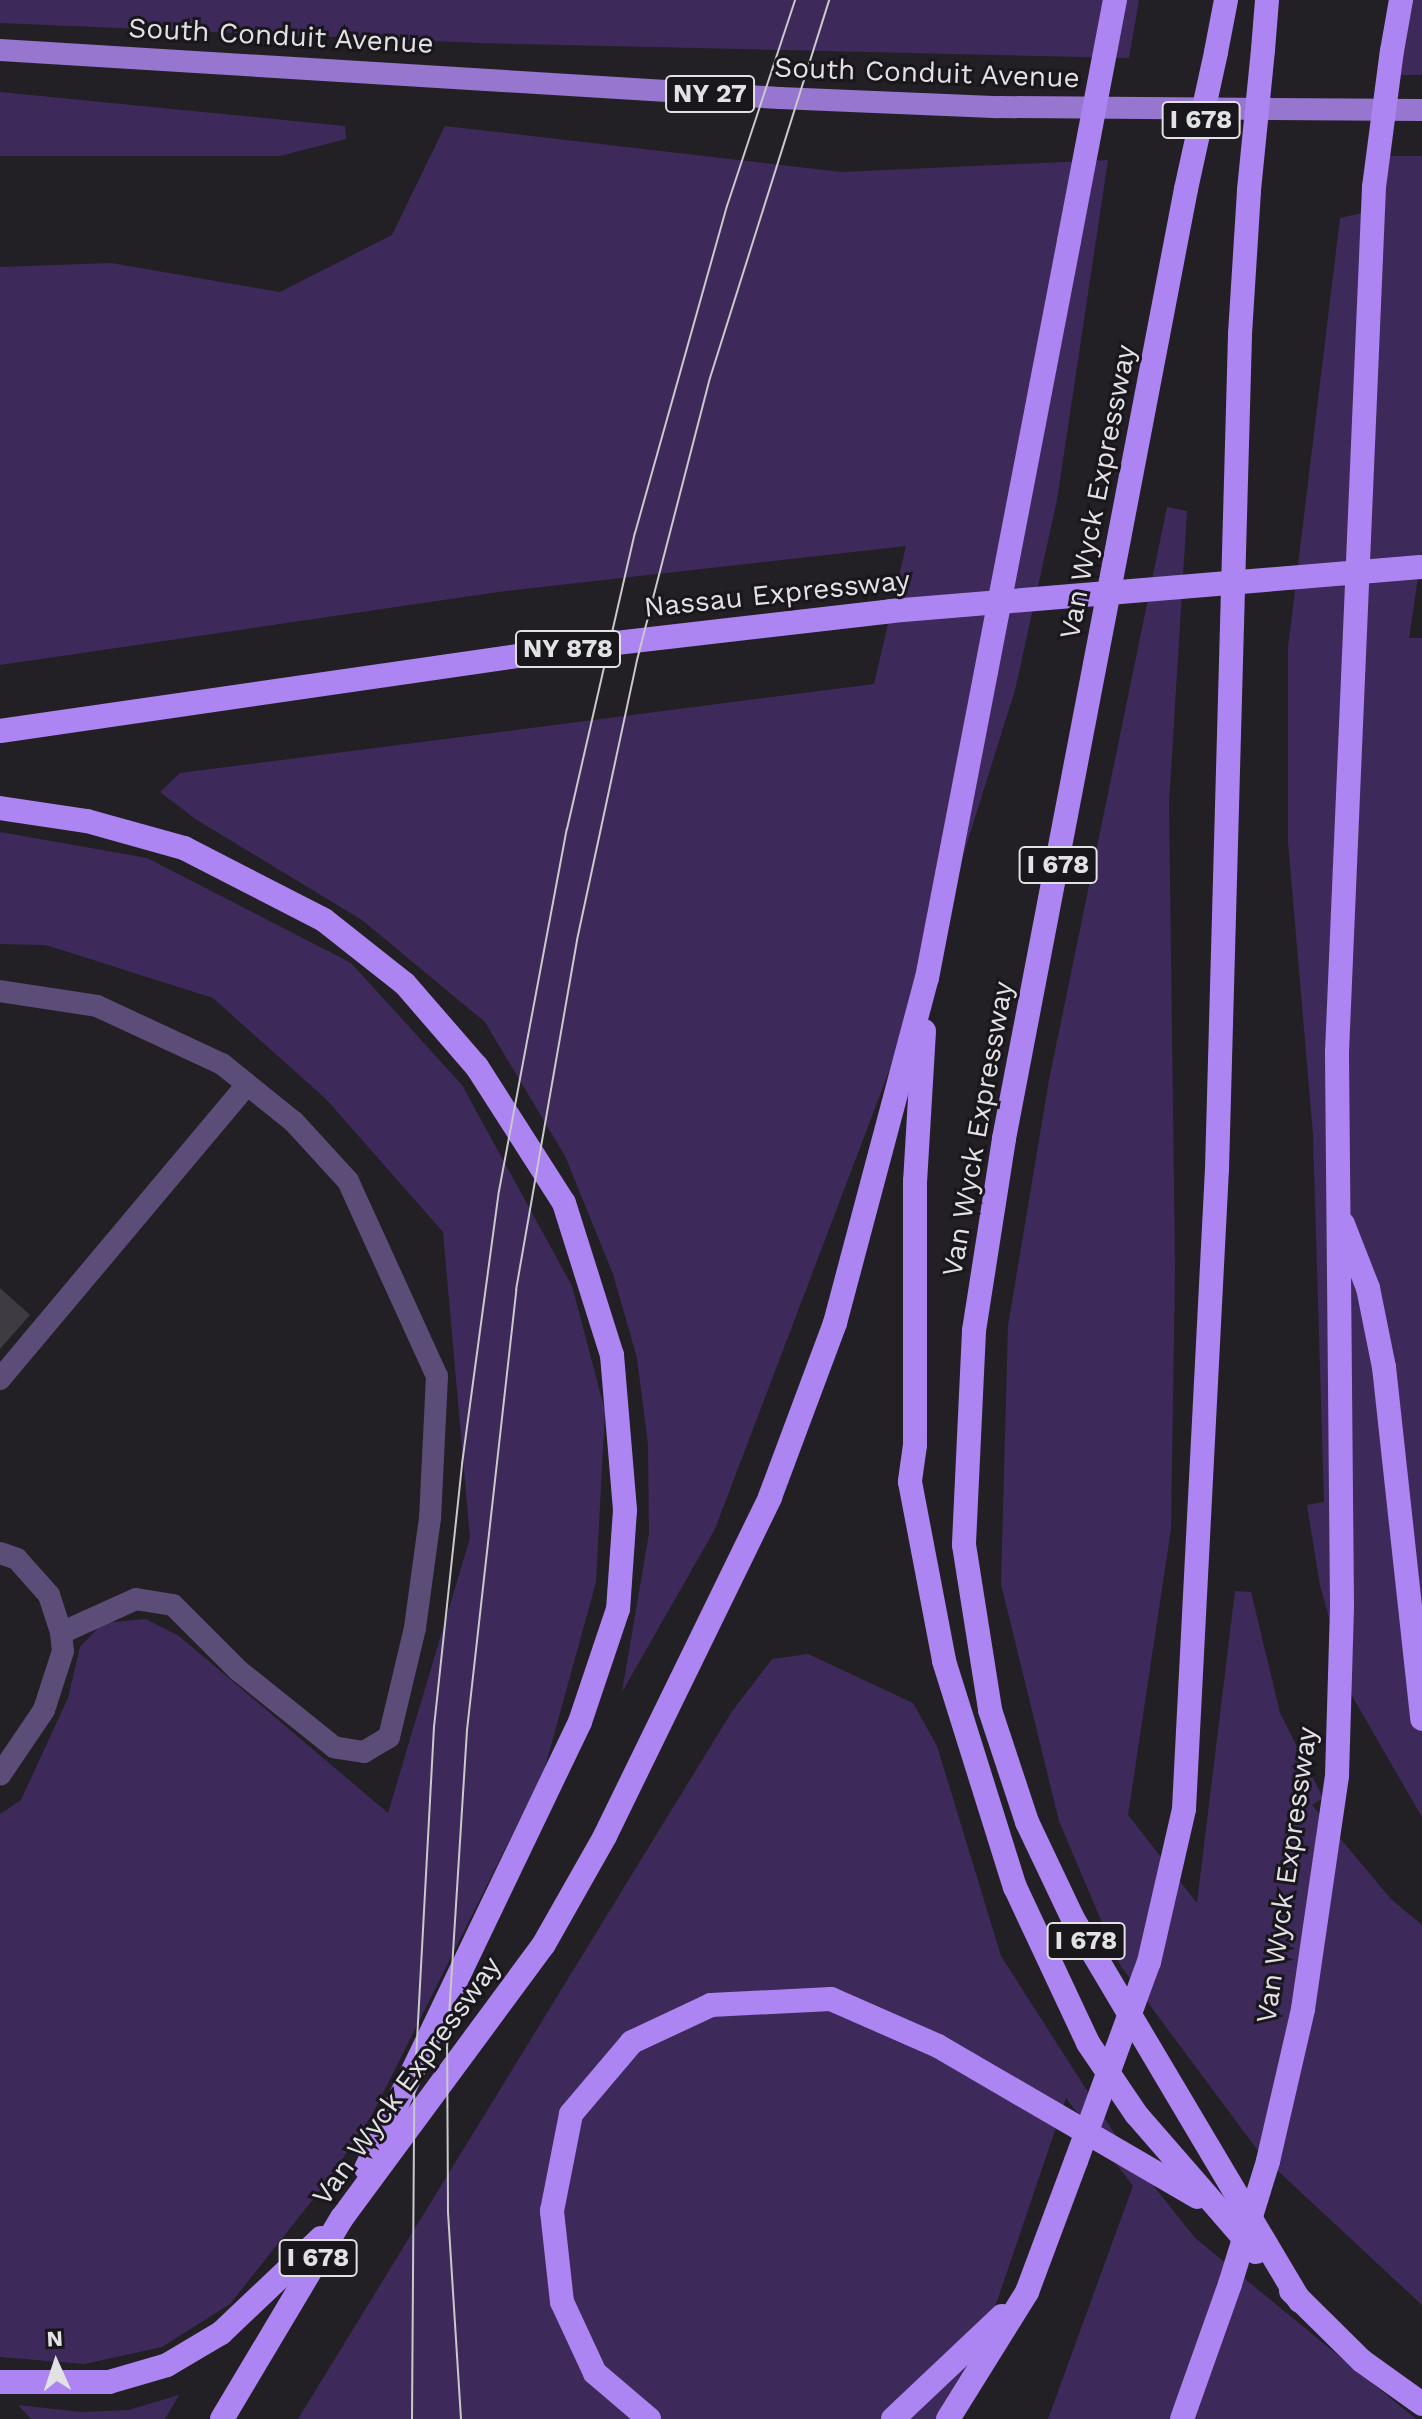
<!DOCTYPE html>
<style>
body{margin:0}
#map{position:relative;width:1422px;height:2419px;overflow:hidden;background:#222025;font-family:"Work Sans",sans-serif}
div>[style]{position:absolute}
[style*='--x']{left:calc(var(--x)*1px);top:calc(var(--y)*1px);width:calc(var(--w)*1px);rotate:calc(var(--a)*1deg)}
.green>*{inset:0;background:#3d2a5b}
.building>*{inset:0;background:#3e3c42}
.service>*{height:22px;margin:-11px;padding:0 11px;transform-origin:11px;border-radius:11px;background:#5c4d78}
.primary>*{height:22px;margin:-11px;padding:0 11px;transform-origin:11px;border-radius:11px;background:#9676cf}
.motorway>*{height:24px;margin:-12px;padding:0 12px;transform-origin:12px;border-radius:12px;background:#ad85f2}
.tram>*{height:2px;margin:-1px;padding:0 1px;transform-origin:1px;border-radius:1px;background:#c9c8cb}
.motorway-bridge>*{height:24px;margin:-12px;padding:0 12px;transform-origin:12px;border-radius:12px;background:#ad85f2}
span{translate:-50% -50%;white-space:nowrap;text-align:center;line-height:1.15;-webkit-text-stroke:6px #19171c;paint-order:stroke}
.shield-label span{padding:2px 6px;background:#19171c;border:2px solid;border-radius:6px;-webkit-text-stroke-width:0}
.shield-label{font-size:26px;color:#e2e1e4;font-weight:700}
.street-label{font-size:28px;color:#e2e1e4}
.north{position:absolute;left:16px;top:2323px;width:80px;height:80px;-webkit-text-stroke:6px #19171c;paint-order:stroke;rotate:357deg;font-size:22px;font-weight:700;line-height:32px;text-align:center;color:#e2e1e4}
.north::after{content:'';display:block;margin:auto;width:28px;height:36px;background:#e2e1e4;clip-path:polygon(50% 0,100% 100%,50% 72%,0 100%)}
</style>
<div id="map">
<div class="green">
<i style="clip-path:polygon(0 0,1139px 0,1129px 58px,480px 43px,0 23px)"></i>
<i style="clip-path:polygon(1402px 0,1422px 0,1422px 75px,1387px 75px)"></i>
<i style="clip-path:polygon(0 92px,345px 126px,346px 139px,280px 156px,0 156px)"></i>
<i style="clip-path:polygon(445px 126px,842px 172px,1108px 160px,1057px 500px,1015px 690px,926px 974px,715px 1529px,622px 1692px,649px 1533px,648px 1445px,637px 1358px,613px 1274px,565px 1156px,485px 1022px,362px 920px,197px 820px,160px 792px,180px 773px,874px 684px,906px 546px,505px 591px,0 665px,0 267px,111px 263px,280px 292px,392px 235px)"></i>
<i style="clip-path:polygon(1376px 156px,1422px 156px,1422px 551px,1409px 638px,1422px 638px,1422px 1817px,1351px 1694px,1320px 1586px,1307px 1505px,1324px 1502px,1313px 1134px,1288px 842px,1288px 648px,1340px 218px,1371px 211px)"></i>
<i style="clip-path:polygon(1167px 507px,1187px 511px,1169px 803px,1175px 1266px,1171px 1529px,1128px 1815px,1197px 1903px,1235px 1591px,1251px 1592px,1280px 1713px,1323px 1798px,1312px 1805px,1391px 1899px,1422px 1925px,1422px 2305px,1262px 2156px,1120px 1965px,1059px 1821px,1001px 1584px,1008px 1326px,1049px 1080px)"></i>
<i style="clip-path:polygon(0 832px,147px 858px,351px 963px,462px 1085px,572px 1286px,605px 1411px,596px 1582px,544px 1771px,372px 2115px,326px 2183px,230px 2304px,162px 2347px,84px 2364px,0 2357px,0 1814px,21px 1800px,68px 1698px,80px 1647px,103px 1623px,146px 1619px,179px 1636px,388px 1813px,470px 1538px,443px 1232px,326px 1099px,213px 998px,46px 945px,0 944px)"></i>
<i style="clip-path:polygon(808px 1654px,913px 1703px,937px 1746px,1001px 1956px,1125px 2150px,1195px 2238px,1416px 2419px,1048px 2419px,1133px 2186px,1066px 2098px,957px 2419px,298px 2419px,731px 1713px,772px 1659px)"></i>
<i style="clip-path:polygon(179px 2395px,165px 2419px,31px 2419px,18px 2405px,81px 2412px,129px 2410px)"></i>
</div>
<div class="building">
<i style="clip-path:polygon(0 1288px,30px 1315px,0 1349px)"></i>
</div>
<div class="service">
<i style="--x:0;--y:991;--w:98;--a:8.8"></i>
<i style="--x:97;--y:1006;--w:138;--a:24.9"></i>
<i style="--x:222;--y:1064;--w:92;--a:38.9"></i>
<i style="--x:294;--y:1122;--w:80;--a:47.5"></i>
<i style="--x:348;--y:1181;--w:214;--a:65.5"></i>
<i style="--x:437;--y:1376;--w:142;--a:92.8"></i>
<i style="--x:430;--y:1518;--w:111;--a:97.8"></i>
<i style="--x:415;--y:1628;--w:112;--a:103.4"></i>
<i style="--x:389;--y:1737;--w:29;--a:149"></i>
<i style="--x:364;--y:1752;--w:30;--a:-171"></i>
<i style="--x:334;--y:1747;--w:122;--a:-141.3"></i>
<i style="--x:239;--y:1671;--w:93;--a:-135"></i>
<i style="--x:173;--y:1605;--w:37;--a:-171"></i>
<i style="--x:136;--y:1599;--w:82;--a:155.6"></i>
<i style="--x:61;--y:1633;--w:18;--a:84"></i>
<i style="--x:63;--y:1651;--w:62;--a:107.9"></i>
<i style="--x:44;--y:1710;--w:78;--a:124.1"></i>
<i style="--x:0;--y:1379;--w:384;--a:-50"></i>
<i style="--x:0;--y:1553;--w:18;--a:19"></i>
<i style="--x:17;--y:1559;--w:48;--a:48.4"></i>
<i style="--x:49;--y:1595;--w:40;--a:72"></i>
</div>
<div class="primary">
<i style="--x:0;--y:50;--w:781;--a:3.52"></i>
<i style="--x:780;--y:98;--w:219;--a:2.4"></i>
<i style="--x:999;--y:107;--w:423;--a:0.4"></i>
</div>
<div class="motorway">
<i style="--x:1263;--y:50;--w:50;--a:-85.4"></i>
<i style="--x:1392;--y:51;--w:52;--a:-80"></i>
<i style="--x:1216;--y:52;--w:53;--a:-79.1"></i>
<i style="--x:1186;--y:189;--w:967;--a:100.85"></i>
<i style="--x:1004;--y:1139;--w:194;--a:98.9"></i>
<i style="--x:974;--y:1331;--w:214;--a:92.7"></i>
<i style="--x:964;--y:1545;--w:167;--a:81"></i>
<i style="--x:990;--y:1710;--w:118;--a:71.7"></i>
<i style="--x:1027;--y:1822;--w:107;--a:64.6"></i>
<i style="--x:1073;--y:1919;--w:444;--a:59.3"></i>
<i style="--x:0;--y:731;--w:579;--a:-8.24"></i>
<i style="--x:573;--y:648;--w:320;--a:-6.6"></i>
<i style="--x:0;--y:808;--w:88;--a:8.5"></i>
<i style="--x:87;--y:821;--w:101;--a:15.6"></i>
<i style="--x:184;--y:848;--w:157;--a:27.2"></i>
<i style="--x:324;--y:920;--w:103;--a:38.3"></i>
<i style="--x:405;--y:984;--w:110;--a:49.1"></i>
<i style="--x:477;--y:1067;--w:161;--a:57.4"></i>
<i style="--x:564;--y:1203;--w:159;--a:72.5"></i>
<i style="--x:612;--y:1355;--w:156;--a:85.2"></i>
<i style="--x:625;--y:1510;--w:99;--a:94"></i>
<i style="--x:618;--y:1609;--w:119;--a:108.6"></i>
<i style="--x:580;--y:1722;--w:495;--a:115.6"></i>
<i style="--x:924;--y:1031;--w:150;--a:93.4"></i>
<i style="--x:915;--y:1181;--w:264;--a:90"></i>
<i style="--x:915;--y:1445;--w:37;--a:98"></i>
<i style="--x:910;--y:1482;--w:182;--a:79.2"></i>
<i style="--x:944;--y:1661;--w:237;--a:72.6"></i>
<i style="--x:1015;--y:1887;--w:172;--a:64.9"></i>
<i style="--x:1088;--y:2043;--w:86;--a:55.9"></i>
<i style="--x:1136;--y:2114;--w:183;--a:49"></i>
<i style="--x:1343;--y:1224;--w:69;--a:68.7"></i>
<i style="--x:1368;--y:1288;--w:81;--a:78.6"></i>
<i style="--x:1384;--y:1367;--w:354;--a:83.8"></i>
<i style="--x:1149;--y:1962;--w:157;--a:-77.1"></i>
<i style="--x:1184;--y:1809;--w:641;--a:-87.05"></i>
<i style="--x:1217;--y:1169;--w:835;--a:-88.42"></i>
<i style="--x:1240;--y:334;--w:144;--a:-86.4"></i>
<i style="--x:1303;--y:2009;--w:235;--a:-81.7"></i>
<i style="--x:1337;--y:1776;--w:171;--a:-88.3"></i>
<i style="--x:1342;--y:1605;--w:553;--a:-90.52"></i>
<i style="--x:1337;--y:1052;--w:866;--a:-87.55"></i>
<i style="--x:1291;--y:2291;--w:100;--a:44.6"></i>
<i style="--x:1362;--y:2361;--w:74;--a:35.6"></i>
<i style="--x:0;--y:2382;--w:109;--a:0"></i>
<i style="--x:109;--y:2382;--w:60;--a:-16.3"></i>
<i style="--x:167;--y:2365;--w:63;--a:-30.7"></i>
<i style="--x:221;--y:2333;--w:138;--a:-43.5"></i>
<i style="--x:222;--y:2419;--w:234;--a:-59.2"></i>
<i style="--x:342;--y:2218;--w:340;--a:-53.6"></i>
<i style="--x:544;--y:1944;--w:124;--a:-60.5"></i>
<i style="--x:605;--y:1836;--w:377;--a:-64"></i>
<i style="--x:770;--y:1497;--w:186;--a:-69.5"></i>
<i style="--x:835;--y:1323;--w:357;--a:-75.1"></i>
<i style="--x:927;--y:978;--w:751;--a:-79.09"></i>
<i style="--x:649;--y:2419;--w:71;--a:-139.6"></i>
<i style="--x:595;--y:2373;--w:78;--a:-114.9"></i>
<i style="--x:562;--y:2302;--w:92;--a:-96.3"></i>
<i style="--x:552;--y:2211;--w:99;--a:-78.9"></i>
<i style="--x:571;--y:2114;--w:94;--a:-49.7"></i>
<i style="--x:632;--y:2042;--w:87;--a:-25.1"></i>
<i style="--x:711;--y:2005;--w:120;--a:-2.9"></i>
<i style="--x:831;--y:1999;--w:117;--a:23.7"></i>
<i style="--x:938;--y:2046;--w:300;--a:30.2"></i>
<i style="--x:893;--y:2419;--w:150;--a:-43.4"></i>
<i style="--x:948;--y:2419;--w:150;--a:-58.1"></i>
<i style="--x:1027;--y:2292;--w:140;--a:-69.5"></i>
<i style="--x:1182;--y:2419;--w:143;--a:-70.4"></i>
</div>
<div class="tram">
<i style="--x:412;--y:2419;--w:323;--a:-89.6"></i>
<i style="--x:414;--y:2096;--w:370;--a:-86.9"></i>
<i style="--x:434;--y:1727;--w:264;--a:-83.9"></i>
<i style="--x:462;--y:1464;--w:275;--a:-82.3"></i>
<i style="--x:499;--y:1191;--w:368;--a:-79.4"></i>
<i style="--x:567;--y:829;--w:304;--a:-77.1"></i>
<i style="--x:635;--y:533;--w:340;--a:-74.3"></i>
<i style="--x:727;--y:206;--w:217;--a:-71.7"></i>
<i style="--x:461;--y:2419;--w:206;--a:-93.6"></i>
<i style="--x:448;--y:2213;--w:165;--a:-90.3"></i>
<i style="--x:447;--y:2048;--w:319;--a:-86.4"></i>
<i style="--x:467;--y:1730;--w:443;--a:-83.6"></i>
<i style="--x:516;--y:1290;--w:355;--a:-80.1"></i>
<i style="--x:577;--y:940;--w:286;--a:-77.9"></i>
<i style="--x:637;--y:660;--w:291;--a:-75.5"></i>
<i style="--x:710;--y:378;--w:396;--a:-72.5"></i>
</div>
<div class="motorway-bridge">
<i style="--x:1374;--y:187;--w:137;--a:-82.5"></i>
<i style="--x:1186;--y:189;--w:140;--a:-77.6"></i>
<i style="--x:1249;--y:190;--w:141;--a:-84.3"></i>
<i style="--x:1069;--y:241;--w:245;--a:-79.2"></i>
<i style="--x:891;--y:611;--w:531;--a:-4.75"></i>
<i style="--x:1076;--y:2161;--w:212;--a:-69.9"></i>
<i style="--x:1230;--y:2284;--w:129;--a:-72.8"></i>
<i style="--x:1268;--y:2161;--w:156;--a:-77"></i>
</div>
<div class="shield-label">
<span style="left:710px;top:94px">NY 27</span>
<span style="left:1201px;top:120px">I 678</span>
<span style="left:568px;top:649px">NY 878</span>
<span style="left:1058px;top:865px">I 678</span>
<span style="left:1086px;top:1941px">I 678</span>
<span style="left:318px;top:2258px">I 678</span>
</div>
<div class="street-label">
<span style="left:281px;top:36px;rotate:3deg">South Conduit Avenue</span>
<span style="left:927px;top:73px;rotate:2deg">South Conduit Avenue</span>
<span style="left:1098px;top:492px;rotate:-79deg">Van Wyck Expressway</span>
<span style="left:777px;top:594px;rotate:-6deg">Nassau Expressway</span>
<span style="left:978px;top:1129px;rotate:-80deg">Van Wyck Expressway</span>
<span style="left:1287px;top:1875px;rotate:-82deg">Van Wyck Expressway</span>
<span style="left:407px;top:2081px;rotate:-54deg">Van Wyck Expressway</span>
</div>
<div class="north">N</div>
</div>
